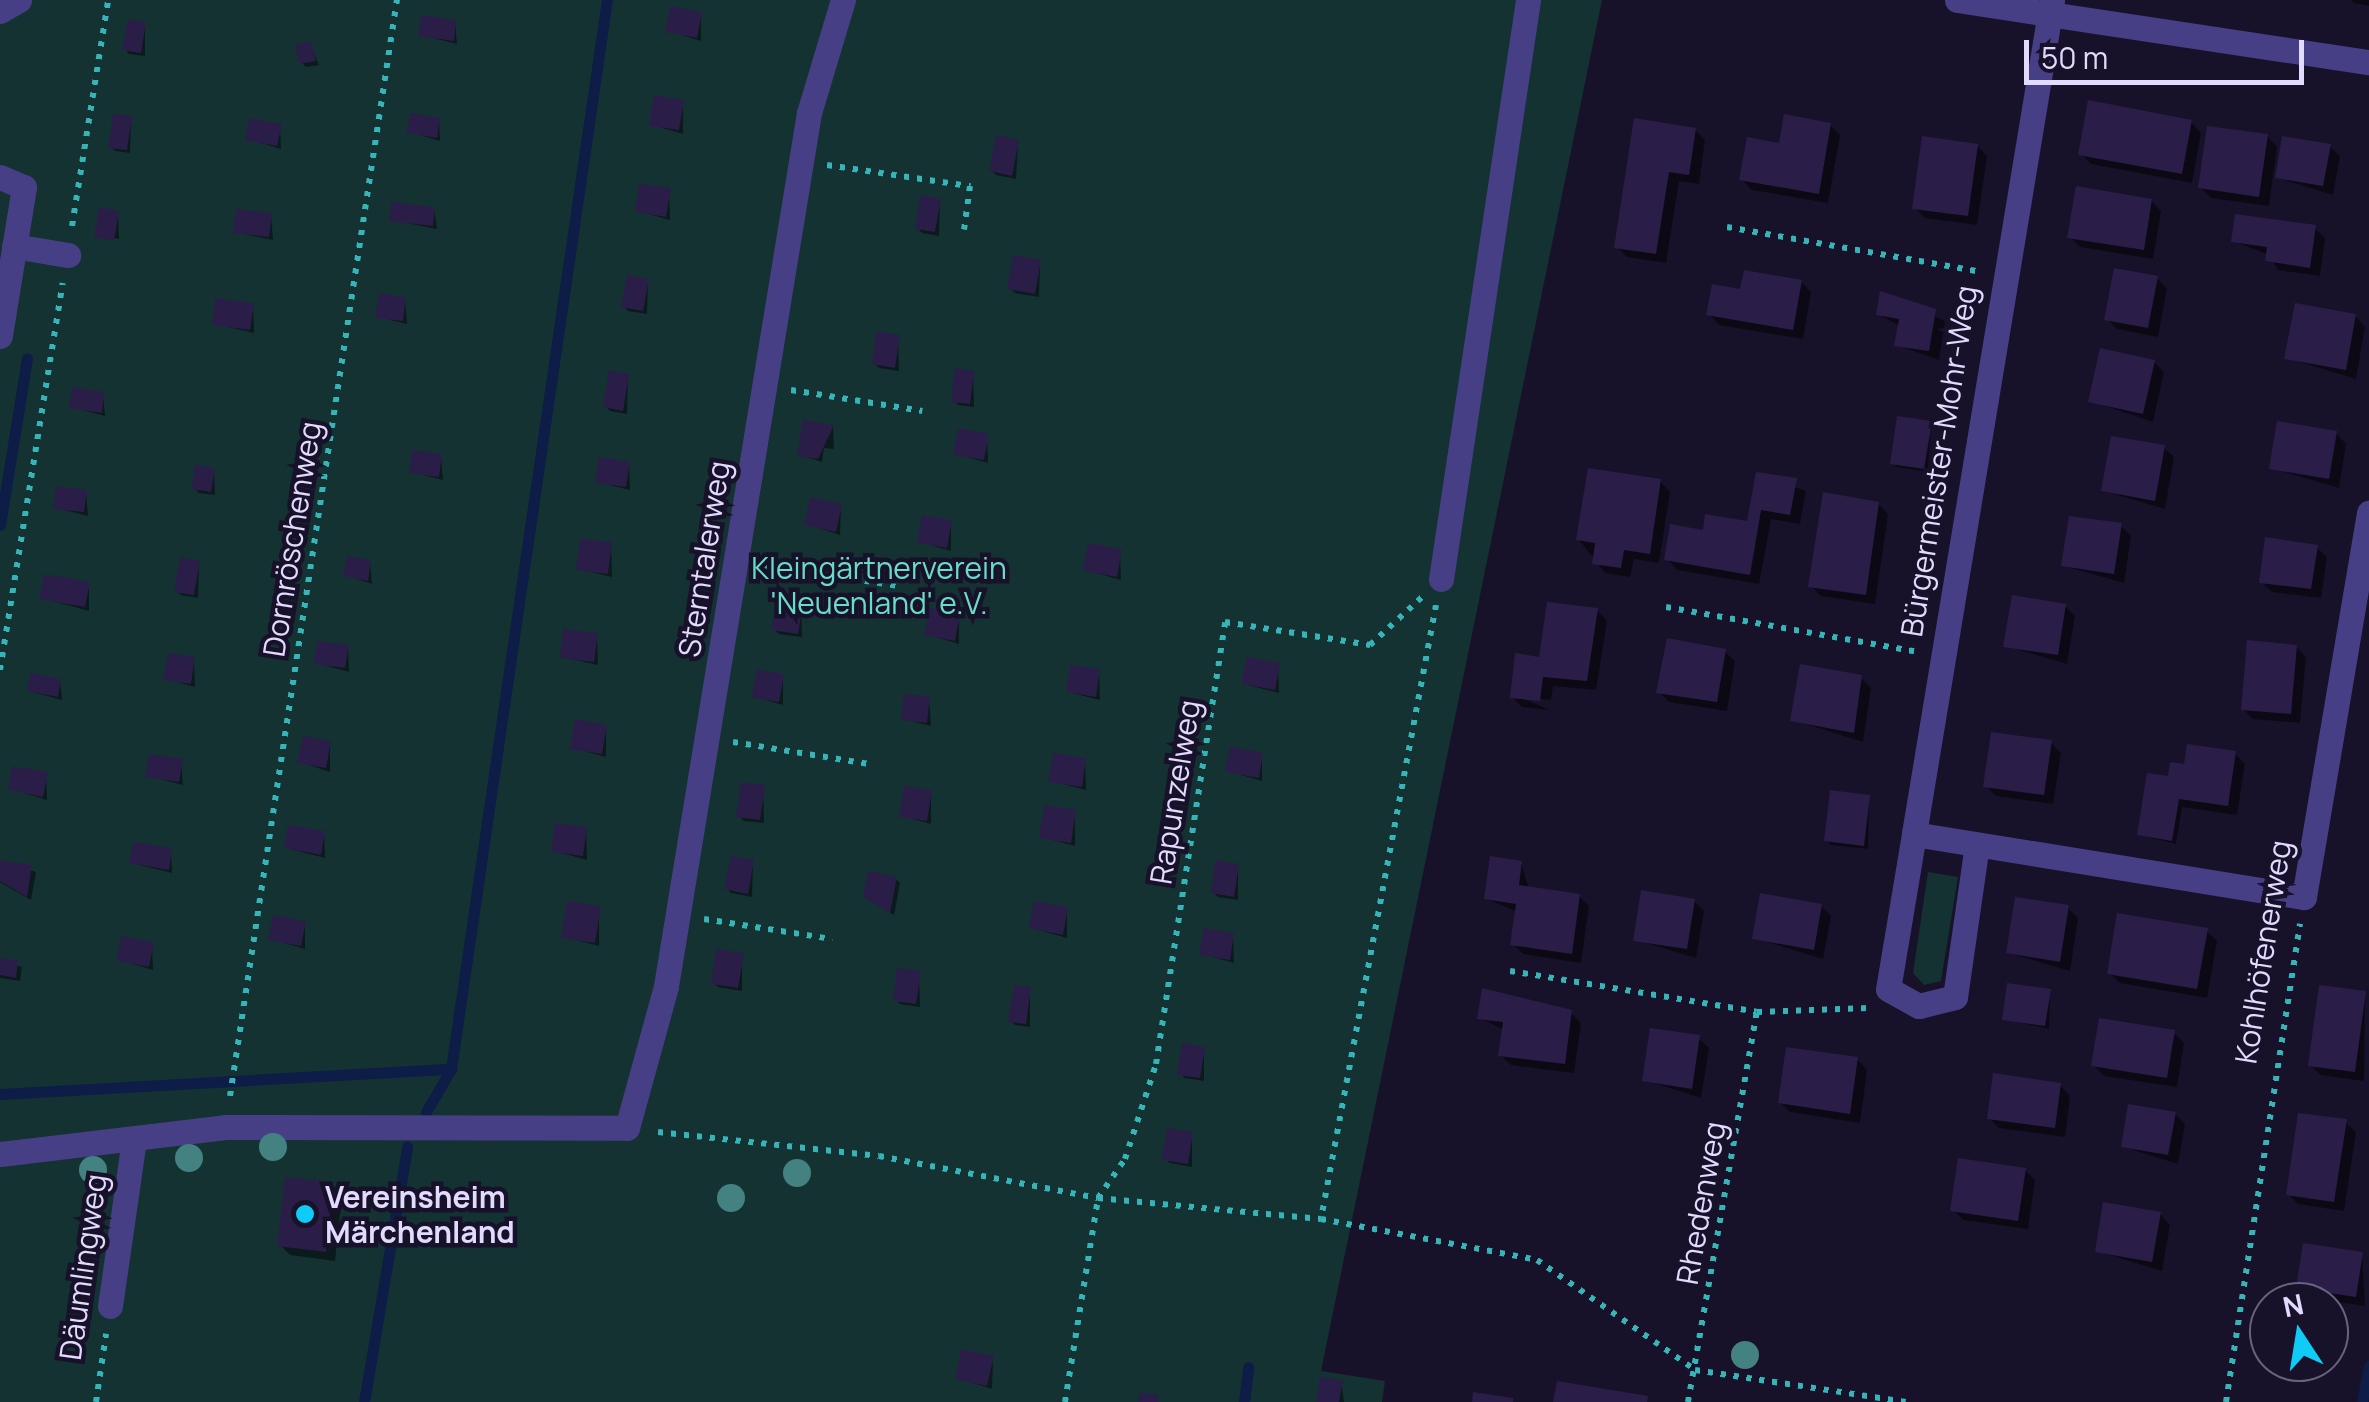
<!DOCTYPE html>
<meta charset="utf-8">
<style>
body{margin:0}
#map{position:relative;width:2369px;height:1402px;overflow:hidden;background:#171229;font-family:Manrope,sans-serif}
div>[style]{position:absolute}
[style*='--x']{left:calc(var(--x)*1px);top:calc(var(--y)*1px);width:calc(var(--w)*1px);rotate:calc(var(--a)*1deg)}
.green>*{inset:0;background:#153233}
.shadow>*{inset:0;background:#0007}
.stream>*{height:11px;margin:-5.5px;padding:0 5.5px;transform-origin:5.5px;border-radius:5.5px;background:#0d1d47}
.building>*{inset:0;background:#2a1e49}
.path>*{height:6px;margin-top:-3px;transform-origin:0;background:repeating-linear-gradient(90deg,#35b5b7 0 5px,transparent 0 13px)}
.minor>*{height:25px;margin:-12.5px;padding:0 12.5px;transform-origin:12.5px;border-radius:12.5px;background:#473f86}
.trees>*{width:28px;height:28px;margin:-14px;border-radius:50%;background:#448181}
.dots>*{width:28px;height:28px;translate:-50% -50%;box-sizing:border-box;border:5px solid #171229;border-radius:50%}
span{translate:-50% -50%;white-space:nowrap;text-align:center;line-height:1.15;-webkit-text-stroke:9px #171229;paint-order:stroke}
.street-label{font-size:30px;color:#e2dbfe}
.park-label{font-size:30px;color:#68dcc9}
.poi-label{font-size:30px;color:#e2dbfe;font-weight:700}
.left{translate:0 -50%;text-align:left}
.north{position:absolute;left:2249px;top:1282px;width:100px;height:100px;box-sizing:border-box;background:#171229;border:2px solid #68627e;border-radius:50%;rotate:348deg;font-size:28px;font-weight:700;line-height:40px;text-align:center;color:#e2dbfe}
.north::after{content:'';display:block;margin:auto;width:35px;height:45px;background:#0fccf6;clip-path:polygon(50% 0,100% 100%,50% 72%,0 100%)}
.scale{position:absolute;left:2024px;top:40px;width:280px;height:45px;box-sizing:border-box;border:5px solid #e2dbfe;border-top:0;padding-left:12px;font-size:30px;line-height:35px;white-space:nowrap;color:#e2dbfe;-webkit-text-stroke:8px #171229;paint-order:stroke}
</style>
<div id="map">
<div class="green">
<i style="clip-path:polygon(0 0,1602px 0,1321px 1371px,1385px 1381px,1382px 1402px,0 1402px)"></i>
<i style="clip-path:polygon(1928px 872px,1958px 877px,1941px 981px,1924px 985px,1913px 973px)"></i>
</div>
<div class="shadow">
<i style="clip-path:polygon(2351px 0,2369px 0,2369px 6px,2354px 3px)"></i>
<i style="clip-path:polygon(701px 15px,701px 41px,668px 31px)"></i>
<i style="clip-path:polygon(455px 22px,457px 44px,421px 35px)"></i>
<i style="clip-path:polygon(145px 25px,145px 56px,129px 54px,125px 49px)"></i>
<i style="clip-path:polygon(310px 44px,319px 65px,306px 67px,302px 63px)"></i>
<i style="clip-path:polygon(683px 102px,683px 134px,652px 125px)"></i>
<i style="clip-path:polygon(131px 119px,130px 153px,115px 151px,111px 147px)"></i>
<i style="clip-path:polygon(439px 120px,440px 141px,409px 132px)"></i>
<i style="clip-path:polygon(2191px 122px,2201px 133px,2192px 183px,2091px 164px,2081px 154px)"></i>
<i style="clip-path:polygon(1830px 125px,1840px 135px,1828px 203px,1752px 190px,1742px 180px,1781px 146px)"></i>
<i style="clip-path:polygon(280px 126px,281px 149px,248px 139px)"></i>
<i style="clip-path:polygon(1695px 130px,1705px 140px,1699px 184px,1679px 181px,1666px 263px,1627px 257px,1617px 247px)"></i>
<i style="clip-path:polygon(2267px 136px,2277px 147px,2269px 206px,2211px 198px,2201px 188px)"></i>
<i style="clip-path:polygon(1018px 142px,1016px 179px,996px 175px,991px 170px)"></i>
<i style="clip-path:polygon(1977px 146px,1987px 156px,1977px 225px,1925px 218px,1915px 208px)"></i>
<i style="clip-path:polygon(2329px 146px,2340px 156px,2333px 195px,2278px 178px)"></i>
<i style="clip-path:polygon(669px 191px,670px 220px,638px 211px)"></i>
<i style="clip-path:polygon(940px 201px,939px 236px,922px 233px,917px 228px)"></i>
<i style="clip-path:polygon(2151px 201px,2161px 211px,2153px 259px,2080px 247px,2070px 237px)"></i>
<i style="clip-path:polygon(434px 209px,437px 229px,392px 220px)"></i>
<i style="clip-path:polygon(118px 213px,119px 239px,98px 235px)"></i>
<i style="clip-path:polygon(271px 215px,273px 240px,235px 232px)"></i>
<i style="clip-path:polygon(2315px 228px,2325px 238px,2320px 276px,2278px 270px,2269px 255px,2233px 241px)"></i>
<i style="clip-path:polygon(1040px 262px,1039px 297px,1015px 293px,1010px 288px)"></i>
<i style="clip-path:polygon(2157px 278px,2167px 289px,2158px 337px,2117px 329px,2107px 319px)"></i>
<i style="clip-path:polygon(648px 281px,647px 314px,628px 311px,624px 306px)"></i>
<i style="clip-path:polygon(1801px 282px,1811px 292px,1803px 339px,1719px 325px,1709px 314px,1742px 292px)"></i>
<i style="clip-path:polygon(1882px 293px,1945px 321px,1939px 360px,1897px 345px,1900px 326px,1878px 314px)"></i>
<i style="clip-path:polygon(405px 299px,407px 324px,378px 317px)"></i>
<i style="clip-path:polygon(253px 306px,254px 333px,215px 324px)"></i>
<i style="clip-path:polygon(2355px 316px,2365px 327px,2356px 379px,2287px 358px)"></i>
<i style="clip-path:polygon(898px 337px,899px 371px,879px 368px,874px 363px)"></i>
<i style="clip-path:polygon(2154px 362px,2164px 372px,2153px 422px,2091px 401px)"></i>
<i style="clip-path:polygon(973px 373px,974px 407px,958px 405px,954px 401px)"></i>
<i style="clip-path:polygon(628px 376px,627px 414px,610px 411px,605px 406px)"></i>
<i style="clip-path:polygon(103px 394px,105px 416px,72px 407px)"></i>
<i style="clip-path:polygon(1931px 424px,1928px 472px,1897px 467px,1892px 463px)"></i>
<i style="clip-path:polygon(833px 427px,834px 449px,824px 448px,822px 462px,800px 455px)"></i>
<i style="clip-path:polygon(2336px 433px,2346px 444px,2339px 488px,2271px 468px)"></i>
<i style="clip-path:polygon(987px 436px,988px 463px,956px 454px)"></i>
<i style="clip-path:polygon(2163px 447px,2174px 457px,2165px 509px,2104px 491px)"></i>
<i style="clip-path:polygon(441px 456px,443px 480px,412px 472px)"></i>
<i style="clip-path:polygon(629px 464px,630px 490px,597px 482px)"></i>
<i style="clip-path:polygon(214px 470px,215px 495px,199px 493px,194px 488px)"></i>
<i style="clip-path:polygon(1758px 474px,1806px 491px,1800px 524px,1771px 519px,1759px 584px,1677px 570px,1667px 559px,1705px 532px,1749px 524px)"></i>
<i style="clip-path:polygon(1660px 481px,1670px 492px,1659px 563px,1634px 559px,1630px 577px,1605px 573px,1579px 540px)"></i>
<i style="clip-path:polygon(86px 493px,88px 516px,56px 508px)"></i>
<i style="clip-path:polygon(1878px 504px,1888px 514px,1875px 604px,1821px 596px,1811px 586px)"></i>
<i style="clip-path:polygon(841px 506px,840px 535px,807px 524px)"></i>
<i style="clip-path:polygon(951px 522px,951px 551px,920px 542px)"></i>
<i style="clip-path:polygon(2121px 526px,2131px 536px,2124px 583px,2064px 566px)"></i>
<i style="clip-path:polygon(611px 544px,612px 577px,579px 569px)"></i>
<i style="clip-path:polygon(2316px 547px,2327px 557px,2321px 598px,2272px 592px,2261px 582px)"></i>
<i style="clip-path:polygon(1120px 551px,1121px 580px,1086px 570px)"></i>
<i style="clip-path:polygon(370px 562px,372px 584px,346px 575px)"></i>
<i style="clip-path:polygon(199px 564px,198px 598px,181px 595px,177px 591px)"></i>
<i style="clip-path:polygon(89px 585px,89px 611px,42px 598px)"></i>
<i style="clip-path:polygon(801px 605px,802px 637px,779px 634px,774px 629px)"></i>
<i style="clip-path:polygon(2065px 606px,2075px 616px,2067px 664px,2006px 646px)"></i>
<i style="clip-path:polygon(1597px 610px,1607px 621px,1596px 690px,1553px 686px,1551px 700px,1520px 697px,1550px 710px,1522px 707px,1512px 697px)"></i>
<i style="clip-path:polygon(959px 616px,959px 644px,926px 634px)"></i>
<i style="clip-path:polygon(597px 636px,598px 665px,562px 657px)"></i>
<i style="clip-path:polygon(348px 647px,349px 672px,317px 663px)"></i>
<i style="clip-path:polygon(2296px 647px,2306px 657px,2300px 723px,2253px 719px,2243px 709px)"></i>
<i style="clip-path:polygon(1724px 651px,1735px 661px,1727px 711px,1669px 702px,1659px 692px)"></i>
<i style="clip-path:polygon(194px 659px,195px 687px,166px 679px)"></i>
<i style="clip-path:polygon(1278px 665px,1279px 693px,1244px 684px)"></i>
<i style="clip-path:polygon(1099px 671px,1100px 700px,1068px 692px)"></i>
<i style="clip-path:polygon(783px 676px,783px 705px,755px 697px)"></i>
<i style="clip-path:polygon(1861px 678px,1871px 688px,1863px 742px,1793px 720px)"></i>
<i style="clip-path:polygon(60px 681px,62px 700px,29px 691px)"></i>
<i style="clip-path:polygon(929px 699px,931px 726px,903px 719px)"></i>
<i style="clip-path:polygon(606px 727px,606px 757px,573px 748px)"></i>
<i style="clip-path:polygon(2051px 743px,2061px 753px,2053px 804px,1996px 796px,1986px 786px)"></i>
<i style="clip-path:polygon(330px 744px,330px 772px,300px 762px)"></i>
<i style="clip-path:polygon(2235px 754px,2245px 764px,2237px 815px,2182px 807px,2176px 844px,2140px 835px,2186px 767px)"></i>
<i style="clip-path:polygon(1262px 756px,1262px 781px,1228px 771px)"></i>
<i style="clip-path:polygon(1085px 761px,1086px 790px,1051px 781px)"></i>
<i style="clip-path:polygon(181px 762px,183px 785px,148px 776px)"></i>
<i style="clip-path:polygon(46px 774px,47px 800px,11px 789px)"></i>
<i style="clip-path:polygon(763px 788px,764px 823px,744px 821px,739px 816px)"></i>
<i style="clip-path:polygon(931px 793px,931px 824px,902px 816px)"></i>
<i style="clip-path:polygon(1869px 797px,1868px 849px,1831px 845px,1827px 840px)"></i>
<i style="clip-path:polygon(1075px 812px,1075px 846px,1042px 837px)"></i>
<i style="clip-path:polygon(586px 830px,587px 860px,554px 851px)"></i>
<i style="clip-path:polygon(324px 834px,325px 858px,286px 848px)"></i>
<i style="clip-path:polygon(171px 851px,172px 873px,132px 863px)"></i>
<i style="clip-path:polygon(0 862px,36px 872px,31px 900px,0 882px)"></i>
<i style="clip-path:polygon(753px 862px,752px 897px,731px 893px,727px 888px)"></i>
<i style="clip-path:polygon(1521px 863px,1529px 889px,1579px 896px,1589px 906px,1581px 963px,1523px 954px,1513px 944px,1518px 912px,1487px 899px)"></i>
<i style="clip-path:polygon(1238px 866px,1238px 900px,1218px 897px,1213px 892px)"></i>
<i style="clip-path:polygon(896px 879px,900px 883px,894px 915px,871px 901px)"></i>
<i style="clip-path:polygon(1694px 901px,1704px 911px,1696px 958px,1636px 940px)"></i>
<i style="clip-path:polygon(1821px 906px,1831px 916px,1823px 959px,1754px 938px)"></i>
<i style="clip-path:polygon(2068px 908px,2078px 918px,2070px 971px,2009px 953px)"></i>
<i style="clip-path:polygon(599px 909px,599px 946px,564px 937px)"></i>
<i style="clip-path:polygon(1067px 909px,1067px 938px,1032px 928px)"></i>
<i style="clip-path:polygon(305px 923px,305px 949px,271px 939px)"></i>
<i style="clip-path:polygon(2206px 931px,2217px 941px,2207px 998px,2120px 983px,2109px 973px)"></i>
<i style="clip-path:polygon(1233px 935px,1234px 963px,1202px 954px)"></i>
<i style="clip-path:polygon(152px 944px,153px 970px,119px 960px)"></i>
<i style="clip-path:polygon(742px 955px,742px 991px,718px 987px,714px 983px)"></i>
<i style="clip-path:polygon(0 960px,22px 967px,20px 981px,0 978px)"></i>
<i style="clip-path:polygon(919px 974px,920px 1007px,900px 1004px,896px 1000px)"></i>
<i style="clip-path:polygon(1030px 989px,1030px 1027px,1015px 1025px,1011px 1021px)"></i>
<i style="clip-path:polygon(1484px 990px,1571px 1013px,1581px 1023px,1574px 1073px,1511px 1065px,1501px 1055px,1504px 1030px,1480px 1018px)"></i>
<i style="clip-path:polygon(2050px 992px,2049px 1029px,2004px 1019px)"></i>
<i style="clip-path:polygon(2365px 994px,2364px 1081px,2321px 1075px,2310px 1065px)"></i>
<i style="clip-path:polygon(2173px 1032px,2184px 1043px,2177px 1087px,2104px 1076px,2094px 1065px)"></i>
<i style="clip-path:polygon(1698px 1038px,1709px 1048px,1701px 1098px,1645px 1080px)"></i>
<i style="clip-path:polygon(1204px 1049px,1204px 1081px,1185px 1078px,1180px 1074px)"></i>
<i style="clip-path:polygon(1857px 1059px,1867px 1070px,1860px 1123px,1790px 1112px,1780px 1102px)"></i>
<i style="clip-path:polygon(2060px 1085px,2070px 1096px,2065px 1137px,1999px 1128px,1989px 1118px)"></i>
<i style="clip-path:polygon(2175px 1114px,2185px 1124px,2178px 1164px,2124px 1147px)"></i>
<i style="clip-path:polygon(2345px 1122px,2356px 1132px,2344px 1211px,2298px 1204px,2288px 1194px)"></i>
<i style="clip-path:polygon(1192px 1134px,1192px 1167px,1170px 1163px,1165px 1159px)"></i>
<i style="clip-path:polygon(2025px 1170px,2035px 1180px,2028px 1229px,1963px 1220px,1953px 1210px)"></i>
<i style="clip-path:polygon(332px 1185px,342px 1195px,335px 1261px,290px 1255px,280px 1245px)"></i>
<i style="clip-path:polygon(2160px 1214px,2170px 1225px,2162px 1271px,2097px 1251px)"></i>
<i style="clip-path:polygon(2362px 1254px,2365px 1306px,2309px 1298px,2298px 1287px)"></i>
<i style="clip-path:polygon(993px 1358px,992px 1389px,958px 1378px)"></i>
<i style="clip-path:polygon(1341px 1382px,1344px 1402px,1319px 1402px)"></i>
</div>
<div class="stream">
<i style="--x:0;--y:525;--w:169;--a:-80.8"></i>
<i style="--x:0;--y:1094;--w:452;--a:-3.2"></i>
<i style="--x:426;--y:1112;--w:50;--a:-59.8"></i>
<i style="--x:451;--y:1069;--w:1080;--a:-81.7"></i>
<i style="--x:364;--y:1402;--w:259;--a:-80.4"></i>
<i style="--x:1244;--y:1402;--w:35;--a:-83"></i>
<i style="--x:2362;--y:1402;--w:37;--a:-79"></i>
</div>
<div class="building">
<i style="clip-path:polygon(670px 6px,702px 12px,697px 38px,665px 32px)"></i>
<i style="clip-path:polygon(421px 15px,456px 20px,454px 41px,418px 36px)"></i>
<i style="clip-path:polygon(128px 19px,146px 22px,141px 53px,122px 50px)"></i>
<i style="clip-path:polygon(311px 41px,316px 61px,299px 64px,295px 45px)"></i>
<i style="clip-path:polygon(654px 95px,684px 100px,679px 130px,649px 126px)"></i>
<i style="clip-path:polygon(2088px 100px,2192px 120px,2182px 174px,2078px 155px)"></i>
<i style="clip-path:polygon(410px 113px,440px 118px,437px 138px,406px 133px)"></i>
<i style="clip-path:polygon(113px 114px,132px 116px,127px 150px,108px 148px)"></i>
<i style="clip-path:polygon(1784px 114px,1831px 123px,1819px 194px,1739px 180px,1747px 137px,1779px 143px)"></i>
<i style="clip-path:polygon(249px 118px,282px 124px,277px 146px,245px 140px)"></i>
<i style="clip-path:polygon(1634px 118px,1696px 128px,1689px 175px,1669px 172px,1656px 254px,1614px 248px)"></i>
<i style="clip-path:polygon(2207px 126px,2268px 134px,2259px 197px,2198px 188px)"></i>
<i style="clip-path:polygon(996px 135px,1019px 140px,1012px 176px,989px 171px)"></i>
<i style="clip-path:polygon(1922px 136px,1978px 144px,1968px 216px,1912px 209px)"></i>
<i style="clip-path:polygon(2282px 136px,2331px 144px,2323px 186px,2275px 178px)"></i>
<i style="clip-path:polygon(639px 184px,671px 188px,666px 217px,635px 212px)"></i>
<i style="clip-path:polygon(2076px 186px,2152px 199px,2144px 250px,2067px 238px)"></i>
<i style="clip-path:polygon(920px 195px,941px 199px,935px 232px,915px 229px)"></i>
<i style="clip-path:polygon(391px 202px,435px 207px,433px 226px,389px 221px)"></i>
<i style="clip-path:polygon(99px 207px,119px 211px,114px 241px,94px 237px)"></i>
<i style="clip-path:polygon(236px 209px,272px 213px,269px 237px,233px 233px)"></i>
<i style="clip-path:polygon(2235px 214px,2316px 225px,2310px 268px,2265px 261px,2267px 247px,2231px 242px)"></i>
<i style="clip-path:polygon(1013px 255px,1041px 260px,1035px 294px,1007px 289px)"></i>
<i style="clip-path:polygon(2114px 268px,2158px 276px,2148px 328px,2104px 320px)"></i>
<i style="clip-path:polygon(1744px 270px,1802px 280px,1793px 330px,1706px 315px,1712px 284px,1740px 289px)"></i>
<i style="clip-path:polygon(627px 275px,649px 279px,643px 311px,621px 307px)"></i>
<i style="clip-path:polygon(1880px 291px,1936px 309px,1929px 351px,1894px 346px,1899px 319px,1876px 315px)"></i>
<i style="clip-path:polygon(379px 293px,406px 297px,403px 321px,375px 318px)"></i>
<i style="clip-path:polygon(215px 298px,254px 303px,250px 330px,212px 325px)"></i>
<i style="clip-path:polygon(2295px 303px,2356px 314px,2346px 370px,2284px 359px)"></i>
<i style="clip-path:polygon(876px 331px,900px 335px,895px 368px,872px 364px)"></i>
<i style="clip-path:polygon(2100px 348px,2155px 360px,2143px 414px,2088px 402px)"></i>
<i style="clip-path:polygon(955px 368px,974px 371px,970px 404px,951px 402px)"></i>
<i style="clip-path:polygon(609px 370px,629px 374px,623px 411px,603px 407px)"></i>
<i style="clip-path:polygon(72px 387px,104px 392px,102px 413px,69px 408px)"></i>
<i style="clip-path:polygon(1897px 416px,1932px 421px,1924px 469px,1890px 464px)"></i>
<i style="clip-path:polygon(803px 420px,834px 425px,818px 459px,797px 456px)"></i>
<i style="clip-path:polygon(2277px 421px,2337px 431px,2329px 479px,2269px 469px)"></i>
<i style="clip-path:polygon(958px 428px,989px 434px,984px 460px,953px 455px)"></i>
<i style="clip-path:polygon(2111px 436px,2165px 445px,2155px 501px,2101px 491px)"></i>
<i style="clip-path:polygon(412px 450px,442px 454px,439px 477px,409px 473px)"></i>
<i style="clip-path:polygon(599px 457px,630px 462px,626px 487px,595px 483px)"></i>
<i style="clip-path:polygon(195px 465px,215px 468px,211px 492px,192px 489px)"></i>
<i style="clip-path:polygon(1588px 468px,1661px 479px,1650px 554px,1624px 550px,1621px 568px,1592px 564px,1595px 543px,1576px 540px)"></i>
<i style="clip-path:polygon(1756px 472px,1797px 478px,1790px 515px,1761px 510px,1750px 575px,1664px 560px,1670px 524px,1703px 530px,1705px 514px,1747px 521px)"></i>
<i style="clip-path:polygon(56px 486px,87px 490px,84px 512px,53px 509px)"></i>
<i style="clip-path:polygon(1823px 492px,1879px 502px,1866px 595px,1808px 587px)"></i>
<i style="clip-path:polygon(810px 497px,842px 504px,836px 532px,804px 525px)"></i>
<i style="clip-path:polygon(922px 515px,952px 520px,947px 548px,917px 543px)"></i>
<i style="clip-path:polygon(2069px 516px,2122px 523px,2114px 574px,2061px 566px)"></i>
<i style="clip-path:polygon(2265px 537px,2318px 545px,2311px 589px,2259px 583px)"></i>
<i style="clip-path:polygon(580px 539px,612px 542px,608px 574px,576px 570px)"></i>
<i style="clip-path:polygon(1088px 543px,1122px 549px,1117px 577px,1083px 571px)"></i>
<i style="clip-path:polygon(347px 556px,371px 560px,368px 581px,343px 576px)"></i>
<i style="clip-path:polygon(180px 557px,200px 561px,194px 595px,174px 592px)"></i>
<i style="clip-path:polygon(44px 574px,90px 582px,85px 607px,39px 599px)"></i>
<i style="clip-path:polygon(2012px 595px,2066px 604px,2058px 655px,2003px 647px)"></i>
<i style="clip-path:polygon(776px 599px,803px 603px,798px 634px,771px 630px)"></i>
<i style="clip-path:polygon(1547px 602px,1598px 608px,1587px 681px,1543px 677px,1540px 701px,1510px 698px,1515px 653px,1539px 657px)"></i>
<i style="clip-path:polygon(929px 608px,960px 614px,955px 641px,924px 635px)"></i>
<i style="clip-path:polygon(563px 629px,598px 633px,594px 662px,560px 658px)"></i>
<i style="clip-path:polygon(1667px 638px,1726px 649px,1717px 702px,1656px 693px)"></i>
<i style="clip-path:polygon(2247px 640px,2297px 645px,2291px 714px,2241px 710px)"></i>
<i style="clip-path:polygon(317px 641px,349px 645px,345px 668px,314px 664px)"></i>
<i style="clip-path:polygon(168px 653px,195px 657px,191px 684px,163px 680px)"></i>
<i style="clip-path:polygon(1246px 657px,1280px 663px,1275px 690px,1242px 684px)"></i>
<i style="clip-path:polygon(1800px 664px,1862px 675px,1854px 733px,1790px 721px)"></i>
<i style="clip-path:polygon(1070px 665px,1100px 669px,1096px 697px,1066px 692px)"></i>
<i style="clip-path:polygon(757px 669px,784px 674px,779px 702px,752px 698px)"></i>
<i style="clip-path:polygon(30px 673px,61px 679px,58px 697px,27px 691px)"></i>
<i style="clip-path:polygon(904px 694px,930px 696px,927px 723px,901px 720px)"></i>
<i style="clip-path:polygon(575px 719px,607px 725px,602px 754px,570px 749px)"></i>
<i style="clip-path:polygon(1991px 732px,2052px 740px,2044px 795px,1983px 787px)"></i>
<i style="clip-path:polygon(303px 736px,331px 741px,326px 768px,297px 763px)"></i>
<i style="clip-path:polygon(2187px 744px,2236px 751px,2228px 806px,2179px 799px,2172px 841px,2137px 835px,2147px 773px,2168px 776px,2170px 762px,2184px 764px)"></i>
<i style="clip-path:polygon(1230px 746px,1263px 753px,1259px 778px,1225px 772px)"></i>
<i style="clip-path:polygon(1053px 753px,1086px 758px,1082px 787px,1048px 782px)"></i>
<i style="clip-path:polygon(149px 754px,183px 759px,179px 782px,145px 777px)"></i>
<i style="clip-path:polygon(12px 766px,48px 772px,43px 797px,8px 790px)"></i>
<i style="clip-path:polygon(741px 782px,765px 785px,760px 820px,736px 817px)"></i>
<i style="clip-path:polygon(904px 786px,932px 790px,927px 821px,899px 817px)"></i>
<i style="clip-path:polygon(1830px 790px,1870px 795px,1864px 846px,1824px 841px)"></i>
<i style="clip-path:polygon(1044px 805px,1076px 810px,1071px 843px,1039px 838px)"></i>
<i style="clip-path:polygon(555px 823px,587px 827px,583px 856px,551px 852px)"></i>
<i style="clip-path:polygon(288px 825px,325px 831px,321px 855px,284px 848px)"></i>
<i style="clip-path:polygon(133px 842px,172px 848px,169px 870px,129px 863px)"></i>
<i style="clip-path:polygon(731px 856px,754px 860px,748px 894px,724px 889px)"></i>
<i style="clip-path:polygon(1490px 856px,1522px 861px,1519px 885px,1580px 894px,1572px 954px,1510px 945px,1516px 904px,1484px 899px)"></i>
<i style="clip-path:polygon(0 860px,32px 865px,27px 897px,0 881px)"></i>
<i style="clip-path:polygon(1215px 860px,1239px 864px,1234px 897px,1211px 893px)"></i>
<i style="clip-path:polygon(868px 871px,897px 877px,890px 913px,863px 897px)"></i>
<i style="clip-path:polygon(1641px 890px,1695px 899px,1687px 949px,1633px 941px)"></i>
<i style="clip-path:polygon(1760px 893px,1822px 904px,1814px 950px,1752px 939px)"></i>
<i style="clip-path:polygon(2015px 897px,2069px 905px,2060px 962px,2006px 953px)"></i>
<i style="clip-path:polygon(567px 901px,601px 906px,595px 943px,561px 938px)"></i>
<i style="clip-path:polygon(1034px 901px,1068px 907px,1063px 935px,1029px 928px)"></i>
<i style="clip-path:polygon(2117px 913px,2208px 928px,2197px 989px,2107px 974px)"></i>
<i style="clip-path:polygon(273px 915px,306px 921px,301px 946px,268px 940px)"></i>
<i style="clip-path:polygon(1204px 928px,1234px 933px,1230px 960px,1199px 955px)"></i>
<i style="clip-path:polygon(121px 936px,154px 942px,149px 967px,116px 961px)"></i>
<i style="clip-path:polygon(716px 949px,744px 953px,738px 988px,711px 984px)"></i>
<i style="clip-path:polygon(0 958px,18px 960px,16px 978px,0 975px)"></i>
<i style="clip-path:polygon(897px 968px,921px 971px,916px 1004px,893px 1001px)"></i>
<i style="clip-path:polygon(2007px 983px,2051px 989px,2045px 1026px,2002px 1020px)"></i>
<i style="clip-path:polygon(1014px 985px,1031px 987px,1026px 1024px,1008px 1022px)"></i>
<i style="clip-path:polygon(2319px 985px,2366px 991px,2355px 1072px,2308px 1066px)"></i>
<i style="clip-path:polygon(1482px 988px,1572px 1010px,1565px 1064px,1498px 1056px,1503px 1022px,1477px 1019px)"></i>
<i style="clip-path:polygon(2099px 1018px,2175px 1030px,2167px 1078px,2091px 1066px)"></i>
<i style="clip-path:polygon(1650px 1028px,1700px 1035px,1692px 1089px,1642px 1081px)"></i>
<i style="clip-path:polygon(1182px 1043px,1205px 1047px,1200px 1078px,1177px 1075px)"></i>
<i style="clip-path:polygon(1786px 1047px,1858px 1057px,1850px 1114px,1778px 1103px)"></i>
<i style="clip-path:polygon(1993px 1073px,2061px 1083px,2055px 1128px,1987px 1119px)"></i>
<i style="clip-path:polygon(2128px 1104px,2176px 1112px,2168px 1155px,2121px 1147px)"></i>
<i style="clip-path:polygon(2298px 1113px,2347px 1119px,2334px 1202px,2286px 1195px)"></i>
<i style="clip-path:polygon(1167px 1128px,1193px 1132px,1188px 1164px,1162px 1160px)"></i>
<i style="clip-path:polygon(1958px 1158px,2026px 1168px,2018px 1221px,1950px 1211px)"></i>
<i style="clip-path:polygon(285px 1177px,333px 1182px,326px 1252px,277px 1246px)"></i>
<i style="clip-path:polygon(2103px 1202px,2161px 1212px,2152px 1262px,2095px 1252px)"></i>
<i style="clip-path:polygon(2303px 1243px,2363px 1252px,2356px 1297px,2296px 1288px)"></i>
<i style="clip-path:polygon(961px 1349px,994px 1356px,987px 1386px,955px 1379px)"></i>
<i style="clip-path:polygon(1320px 1377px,1343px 1380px,1339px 1402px,1316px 1402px)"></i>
<i style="clip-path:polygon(1557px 1381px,1648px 1396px,1647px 1402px,1553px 1402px)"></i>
<i style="clip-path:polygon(1473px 1392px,1513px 1398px,1513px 1402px,1472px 1402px)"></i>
<i style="clip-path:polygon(1140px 1393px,1159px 1395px,1158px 1402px,1138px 1402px)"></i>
</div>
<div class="path">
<i style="--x:827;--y:165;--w:145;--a:8.4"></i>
<i style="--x:970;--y:186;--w:44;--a:97.8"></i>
<i style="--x:72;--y:226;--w:229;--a:-80.9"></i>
<i style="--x:1727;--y:227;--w:253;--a:10"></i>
<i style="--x:791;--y:390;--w:133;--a:9.1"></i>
<i style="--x:762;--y:565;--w:140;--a:8.7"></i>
<i style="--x:1436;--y:605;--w:625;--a:100.61"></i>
<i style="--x:1321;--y:1219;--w:220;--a:10.7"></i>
<i style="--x:1537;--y:1260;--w:193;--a:34.8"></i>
<i style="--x:1695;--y:1370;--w:213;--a:8.6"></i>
<i style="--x:1666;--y:607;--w:252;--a:10.1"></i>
<i style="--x:0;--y:670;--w:392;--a:-80.8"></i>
<i style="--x:733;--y:742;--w:138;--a:9.2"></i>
<i style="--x:704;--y:919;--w:130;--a:8.9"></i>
<i style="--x:1510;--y:971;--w:250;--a:9.4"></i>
<i style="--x:1757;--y:1012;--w:111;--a:-2.1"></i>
<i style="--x:230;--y:1096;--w:1109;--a:-81.34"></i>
<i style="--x:658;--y:1132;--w:222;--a:6.2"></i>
<i style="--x:879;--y:1156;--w:223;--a:10.9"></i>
<i style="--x:1098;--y:1198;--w:224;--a:5.4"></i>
<i style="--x:96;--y:1402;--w:69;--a:-81.6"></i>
<i style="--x:1065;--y:1402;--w:207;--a:-80.8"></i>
<i style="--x:1098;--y:1198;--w:47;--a:-55.3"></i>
<i style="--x:1125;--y:1159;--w:100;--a:-71.9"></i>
<i style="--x:1156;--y:1064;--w:447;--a:-81.1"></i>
<i style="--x:1225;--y:622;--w:147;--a:9"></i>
<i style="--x:1370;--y:645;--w:71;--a:-42.7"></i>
<i style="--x:1688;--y:1402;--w:396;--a:-80"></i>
<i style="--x:2226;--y:1402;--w:484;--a:-81.2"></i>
</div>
<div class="minor">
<i style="--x:1957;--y:0;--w:417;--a:8.6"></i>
<i style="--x:2052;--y:0;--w:845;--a:99.4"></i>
<i style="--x:1914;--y:834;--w:395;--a:9.2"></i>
<i style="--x:2304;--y:897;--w:390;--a:-80.4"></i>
<i style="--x:0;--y:11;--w:22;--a:-30"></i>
<i style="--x:0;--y:177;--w:26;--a:23"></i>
<i style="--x:24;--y:187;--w:151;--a:99.2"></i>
<i style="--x:14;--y:246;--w:55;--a:9.5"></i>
<i style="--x:1441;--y:579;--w:585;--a:-81.45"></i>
<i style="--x:1914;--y:834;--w:157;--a:99.5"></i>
<i style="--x:1888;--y:989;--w:35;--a:29"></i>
<i style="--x:1919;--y:1006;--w:37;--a:-14"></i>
<i style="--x:1955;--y:997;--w:154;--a:-81.8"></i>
<i style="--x:0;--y:1154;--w:227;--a:-6.8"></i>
<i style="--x:225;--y:1127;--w:402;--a:0.1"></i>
<i style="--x:627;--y:1128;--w:147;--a:-74.6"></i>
<i style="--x:666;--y:986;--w:885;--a:-80.7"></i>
<i style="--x:809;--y:113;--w:118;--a:-73.3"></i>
<i style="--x:110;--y:1306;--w:168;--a:-81.8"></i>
</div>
<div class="trees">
<i style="left:273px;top:1147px"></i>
<i style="left:189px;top:1158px"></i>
<i style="left:93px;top:1170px"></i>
<i style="left:797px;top:1173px"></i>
<i style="left:731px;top:1198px"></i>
<i style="left:1745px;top:1355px"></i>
</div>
<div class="dots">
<i style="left:305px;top:1214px;background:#0fccf6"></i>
</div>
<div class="street-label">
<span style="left:1939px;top:461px;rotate:-81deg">Bürgermeister-Mohr-Weg</span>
<span style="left:292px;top:539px;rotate:-81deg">Dornröschenweg</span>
<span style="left:704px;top:559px;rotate:-81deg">Sterntalerweg</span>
<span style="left:1175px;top:792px;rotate:-81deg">Rapunzelweg</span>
<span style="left:2263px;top:952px;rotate:-81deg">Kohlhöfenerweg</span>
<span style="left:1701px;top:1203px;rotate:-80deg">Rhedenweg</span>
<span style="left:83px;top:1267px;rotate:-82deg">Däumlingweg</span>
</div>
<div class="park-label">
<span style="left:879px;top:585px">Kleingärtnerverein<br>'Neuenland' e.V.</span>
</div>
<div class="poi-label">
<span class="left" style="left:325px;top:1214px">Vereinsheim<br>Märchenland</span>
</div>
<div class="north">N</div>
<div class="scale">50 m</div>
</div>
